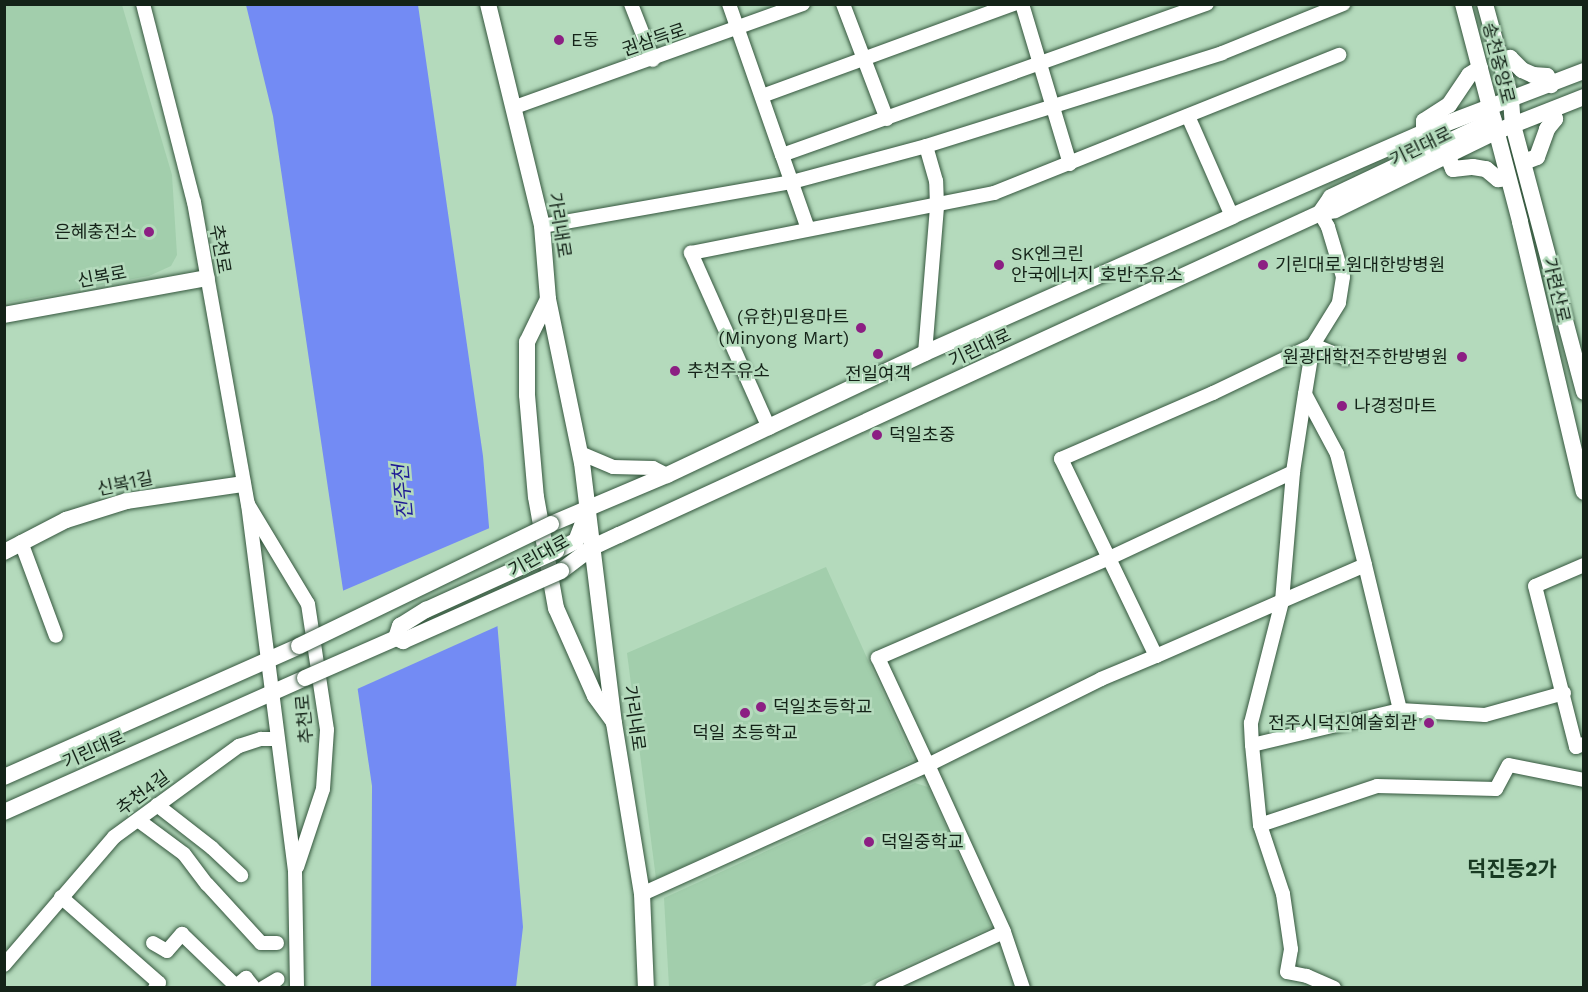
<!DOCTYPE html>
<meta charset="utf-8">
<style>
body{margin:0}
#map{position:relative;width:1588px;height:992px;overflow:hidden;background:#b4dabc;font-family:"Work Sans","Noto Sans KR",sans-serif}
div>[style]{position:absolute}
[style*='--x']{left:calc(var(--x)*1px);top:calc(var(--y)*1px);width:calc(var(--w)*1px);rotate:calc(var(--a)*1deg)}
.built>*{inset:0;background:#a2ceac}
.water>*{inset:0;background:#738bf4}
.pier>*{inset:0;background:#b4dabc}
.roads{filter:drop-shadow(0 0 2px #35573e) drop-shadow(0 0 2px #35573e)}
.minor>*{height:14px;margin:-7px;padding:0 7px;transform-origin:7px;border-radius:7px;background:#fff}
.tertiary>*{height:16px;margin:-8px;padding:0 8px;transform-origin:8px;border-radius:8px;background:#fff}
.bridges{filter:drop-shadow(0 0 2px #35573e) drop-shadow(0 0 2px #35573e)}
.tertiary-bridge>*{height:16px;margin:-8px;padding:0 8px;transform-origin:8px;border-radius:8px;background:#fff}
.dots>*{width:16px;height:16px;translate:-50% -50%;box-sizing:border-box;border:3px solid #b4dabc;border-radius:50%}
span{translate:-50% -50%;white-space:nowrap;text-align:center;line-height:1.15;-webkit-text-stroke:5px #b4dabc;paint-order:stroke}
.poi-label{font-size:18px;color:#142318}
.left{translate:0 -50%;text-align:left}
.right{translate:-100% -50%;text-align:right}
.street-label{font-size:18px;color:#142318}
.water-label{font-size:20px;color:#1f1a95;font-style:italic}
.quarter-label{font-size:21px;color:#183a22;font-weight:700}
.frame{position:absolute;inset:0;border:6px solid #142318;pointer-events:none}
</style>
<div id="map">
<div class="built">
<i style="clip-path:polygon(5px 4px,122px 5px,172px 175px,177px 255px,171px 266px,149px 276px,5px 303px)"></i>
<i style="clip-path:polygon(826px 567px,913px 760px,656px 879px,627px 653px)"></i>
<i style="clip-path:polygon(915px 783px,928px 787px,991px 927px,858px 987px,669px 987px,664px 898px)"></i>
</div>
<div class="water">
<i style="clip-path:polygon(246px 5px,418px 5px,483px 456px,523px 927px,516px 987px,371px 987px,372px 786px,273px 116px)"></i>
</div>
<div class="pier">
<i style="clip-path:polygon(492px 527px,500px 625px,355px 690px,340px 592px)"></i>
</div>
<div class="roads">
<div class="minor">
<i style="--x:143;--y:4;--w:204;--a:75.6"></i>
<i style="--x:194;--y:202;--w:307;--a:79.9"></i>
<i style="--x:248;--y:504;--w:371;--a:82.7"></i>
<i style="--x:295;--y:872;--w:116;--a:89"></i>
<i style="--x:631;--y:4;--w:60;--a:68.6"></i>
<i style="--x:729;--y:4;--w:160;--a:70.7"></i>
<i style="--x:782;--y:155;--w:451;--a:-19.6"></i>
<i style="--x:843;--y:4;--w:123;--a:69.1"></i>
<i style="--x:1022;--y:4;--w:167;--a:73.3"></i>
<i style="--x:762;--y:96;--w:268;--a:-20.1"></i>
<i style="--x:515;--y:107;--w:306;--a:-19.7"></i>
<i style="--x:1188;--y:116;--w:109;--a:66.3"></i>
<i style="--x:782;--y:155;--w:78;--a:70.6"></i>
<i style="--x:1320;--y:213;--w:16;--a:60"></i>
<i style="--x:1328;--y:227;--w:52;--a:73.3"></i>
<i style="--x:1343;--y:277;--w:26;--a:99"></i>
<i style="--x:1339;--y:303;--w:49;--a:121.8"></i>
<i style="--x:1313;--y:345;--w:50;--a:99.3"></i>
<i style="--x:1305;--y:394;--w:68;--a:61.9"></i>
<i style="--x:1337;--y:454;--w:114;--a:75.8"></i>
<i style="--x:542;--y:226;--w:254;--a:-10"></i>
<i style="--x:792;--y:182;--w:139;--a:-15"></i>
<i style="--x:926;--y:146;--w:310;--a:-17.4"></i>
<i style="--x:1222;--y:53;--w:131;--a:-22"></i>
<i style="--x:925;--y:353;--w:147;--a:-85.3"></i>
<i style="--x:937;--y:206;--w:25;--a:-92"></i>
<i style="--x:936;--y:181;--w:36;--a:-106"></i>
<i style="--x:769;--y:428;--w:192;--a:-114"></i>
<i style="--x:691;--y:253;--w:309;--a:-11.2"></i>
<i style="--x:994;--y:193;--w:372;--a:-21.8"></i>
<i style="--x:580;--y:453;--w:36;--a:23"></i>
<i style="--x:613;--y:467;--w:40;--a:1.4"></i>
<i style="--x:653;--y:468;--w:16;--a:27"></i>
<i style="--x:1293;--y:472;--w:79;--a:-81.3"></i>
<i style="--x:249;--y:506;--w:114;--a:59"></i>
<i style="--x:308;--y:604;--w:127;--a:81.4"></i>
<i style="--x:327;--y:730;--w:59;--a:93.9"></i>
<i style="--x:323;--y:789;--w:82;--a:108.4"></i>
<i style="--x:21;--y:542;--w:100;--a:69.6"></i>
<i style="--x:1584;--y:565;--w:53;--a:156.8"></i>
<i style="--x:1535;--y:586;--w:166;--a:75.7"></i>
<i style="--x:1576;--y:747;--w:9;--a:-21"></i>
<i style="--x:1156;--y:656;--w:219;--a:-115.7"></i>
<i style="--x:1061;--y:459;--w:166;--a:-23.5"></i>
<i style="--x:1213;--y:393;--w:111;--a:-25.6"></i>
<i style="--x:1313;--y:345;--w:35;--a:22"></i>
<i style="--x:1252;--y:745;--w:152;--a:-13.3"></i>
<i style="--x:1400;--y:710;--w:85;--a:3.4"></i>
<i style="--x:1485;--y:715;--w:82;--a:-15.6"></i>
<i style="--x:157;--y:805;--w:70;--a:38"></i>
<i style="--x:212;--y:848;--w:40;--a:43"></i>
<i style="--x:138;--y:820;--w:57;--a:36.5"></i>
<i style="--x:184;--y:854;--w:38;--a:53"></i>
<i style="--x:207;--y:884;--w:80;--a:47.5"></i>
<i style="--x:261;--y:943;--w:16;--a:0"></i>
<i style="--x:1260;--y:825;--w:123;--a:-18.4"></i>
<i style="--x:1377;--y:786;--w:119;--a:1.4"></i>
<i style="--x:1496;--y:789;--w:27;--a:-62"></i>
<i style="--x:1509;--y:765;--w:76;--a:11.3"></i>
<i style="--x:642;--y:894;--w:314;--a:-24.3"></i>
<i style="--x:928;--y:765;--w:183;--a:65.5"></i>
<i style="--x:1004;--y:932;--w:59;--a:71.3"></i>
<i style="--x:61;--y:897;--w:130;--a:41.3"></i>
<i style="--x:159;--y:983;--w:6;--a:129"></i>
<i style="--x:153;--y:943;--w:16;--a:30"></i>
<i style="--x:167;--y:951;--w:23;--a:-49"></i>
<i style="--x:182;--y:934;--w:75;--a:43.9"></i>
<i style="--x:236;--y:986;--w:13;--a:-39"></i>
<i style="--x:246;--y:978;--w:13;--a:51"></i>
<i style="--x:4;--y:965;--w:169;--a:-49.3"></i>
<i style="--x:114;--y:837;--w:155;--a:-36.1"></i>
<i style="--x:239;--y:746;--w:23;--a:-18"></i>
<i style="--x:261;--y:739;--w:16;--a:0"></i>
<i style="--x:263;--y:988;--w:17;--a:-31"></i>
<i style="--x:882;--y:988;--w:134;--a:-24.7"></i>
<i style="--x:1334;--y:988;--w:30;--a:-156"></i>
<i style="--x:1307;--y:976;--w:20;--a:-169"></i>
<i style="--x:1287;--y:972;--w:23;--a:-80"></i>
<i style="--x:1291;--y:949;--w:56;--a:-98.3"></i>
<i style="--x:1283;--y:894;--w:73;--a:-108.4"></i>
<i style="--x:1260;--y:825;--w:80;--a:-95.7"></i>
<i style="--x:1252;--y:745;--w:22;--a:-93"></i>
<i style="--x:1251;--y:723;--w:126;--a:-75.7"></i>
<i style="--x:1282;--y:601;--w:129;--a:-85.1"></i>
<i style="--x:1293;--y:472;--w:203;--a:154.9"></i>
<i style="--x:1109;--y:558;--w:252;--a:156.6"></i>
<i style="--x:878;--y:658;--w:118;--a:65"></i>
<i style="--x:928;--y:765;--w:193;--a:-26.4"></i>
<i style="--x:1101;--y:679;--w:60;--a:-22.7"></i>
<i style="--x:1156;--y:656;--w:137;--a:-23.6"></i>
<i style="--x:1282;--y:601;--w:90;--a:-23.4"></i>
<i style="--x:1365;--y:565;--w:149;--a:76.4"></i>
</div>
<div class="tertiary">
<i style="--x:488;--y:4;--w:228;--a:76.3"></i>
<i style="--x:542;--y:226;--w:73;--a:85.3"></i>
<i style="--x:548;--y:299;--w:167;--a:78.3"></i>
<i style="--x:582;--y:463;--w:262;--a:83"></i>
<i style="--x:614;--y:723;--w:173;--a:80.7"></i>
<i style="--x:642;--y:894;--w:94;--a:87.6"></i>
<i style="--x:1463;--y:4;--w:225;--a:75.3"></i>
<i style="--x:1520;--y:222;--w:277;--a:76.7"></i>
<i style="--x:1485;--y:4;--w:98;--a:74.7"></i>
<i style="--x:1511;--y:99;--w:26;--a:86"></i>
<i style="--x:1513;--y:125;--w:276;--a:75.1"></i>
<i style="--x:1499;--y:62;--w:12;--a:-20"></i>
<i style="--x:1510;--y:58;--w:17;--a:45"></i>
<i style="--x:1522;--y:70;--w:12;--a:24"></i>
<i style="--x:1533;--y:75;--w:14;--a:4"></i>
<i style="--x:1547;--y:76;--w:10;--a:66"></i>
<i style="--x:1424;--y:132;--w:11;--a:-90"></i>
<i style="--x:1424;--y:121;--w:30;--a:-33"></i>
<i style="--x:1449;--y:105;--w:36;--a:-56"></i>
<i style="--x:1469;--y:75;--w:13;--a:-32"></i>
<i style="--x:1448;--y:157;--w:13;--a:67"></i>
<i style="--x:1453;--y:169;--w:20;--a:-6"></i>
<i style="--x:1473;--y:167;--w:13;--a:9"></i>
<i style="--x:1486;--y:169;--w:16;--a:40"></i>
<i style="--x:1498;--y:179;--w:10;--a:-6"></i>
<i style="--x:1524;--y:162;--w:14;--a:-21"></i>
<i style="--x:1537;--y:157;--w:30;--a:-70"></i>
<i style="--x:1547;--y:129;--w:13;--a:-51"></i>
<i style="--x:1555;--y:119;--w:9;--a:-108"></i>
<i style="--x:1320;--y:213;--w:19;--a:-55"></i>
<i style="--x:1331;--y:197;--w:180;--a:-25.3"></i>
<i style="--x:548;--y:299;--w:48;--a:116"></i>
<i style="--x:527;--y:342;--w:53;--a:90"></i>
<i style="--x:527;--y:395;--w:102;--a:85"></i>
<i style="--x:536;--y:497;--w:113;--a:79.8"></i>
<i style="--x:556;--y:608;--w:96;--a:66.1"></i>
<i style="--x:595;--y:696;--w:31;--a:54"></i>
<i style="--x:4;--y:315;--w:206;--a:-10.3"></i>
<i style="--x:551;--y:524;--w:126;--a:-22.9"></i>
<i style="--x:667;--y:475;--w:285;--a:-25.3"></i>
<i style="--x:925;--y:353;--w:336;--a:-24"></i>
<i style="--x:1232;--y:216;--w:210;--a:-23.6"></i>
<i style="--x:1424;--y:132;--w:171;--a:-20.9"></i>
<i style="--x:556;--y:551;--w:22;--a:-27"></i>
<i style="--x:576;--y:541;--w:31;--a:-69"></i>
<i style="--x:4;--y:552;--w:70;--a:-27.3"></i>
<i style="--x:66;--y:520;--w:64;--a:-17.3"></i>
<i style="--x:127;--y:501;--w:117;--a:-8.3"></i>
<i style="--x:561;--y:571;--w:40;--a:-37"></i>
<i style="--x:593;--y:547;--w:29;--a:-25"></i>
<i style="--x:619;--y:535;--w:771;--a:-24.67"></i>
<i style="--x:1320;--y:213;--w:15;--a:-11"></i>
<i style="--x:1335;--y:210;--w:178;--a:-26"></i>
<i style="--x:1495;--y:132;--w:96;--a:-21.5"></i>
<i style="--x:4;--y:777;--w:323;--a:-23.9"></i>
<i style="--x:4;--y:812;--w:329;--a:-24"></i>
</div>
</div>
<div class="bridges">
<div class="tertiary-bridge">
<i style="--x:396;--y:638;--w:13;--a:-72"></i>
<i style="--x:400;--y:626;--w:31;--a:-32"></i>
<i style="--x:426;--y:610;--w:143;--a:-24.4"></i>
<i style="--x:299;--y:646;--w:280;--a:-25.8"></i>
<i style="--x:305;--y:678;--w:99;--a:-23.7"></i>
<i style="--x:396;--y:638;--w:8;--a:23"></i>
<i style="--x:403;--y:641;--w:173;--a:-23.9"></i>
</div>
</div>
<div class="dots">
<i style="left:559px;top:40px;background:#8c1f83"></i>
<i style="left:149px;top:232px;background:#8c1f83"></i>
<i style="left:999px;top:265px;background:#8c1f83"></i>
<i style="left:1263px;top:265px;background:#8c1f83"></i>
<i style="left:861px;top:328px;background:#8c1f83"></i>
<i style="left:878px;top:354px;background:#8c1f83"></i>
<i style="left:1462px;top:357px;background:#8c1f83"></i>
<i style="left:675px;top:371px;background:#8c1f83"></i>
<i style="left:1342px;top:406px;background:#8c1f83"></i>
<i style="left:877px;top:435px;background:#8c1f83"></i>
<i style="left:761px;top:707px;background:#8c1f83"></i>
<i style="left:745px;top:713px;background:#8c1f83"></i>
<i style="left:1429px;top:723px;background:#8c1f83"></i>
<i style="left:869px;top:842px;background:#8c1f83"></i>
</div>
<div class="poi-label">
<span class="left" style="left:571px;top:40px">E동</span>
<span class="right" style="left:137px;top:232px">은혜충전소</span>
<span class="left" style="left:1011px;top:265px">SK엔크린<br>안국에너지 호반주유소</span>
<span class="left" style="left:1275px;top:265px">기린대로.원대한방병원</span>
<span class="right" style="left:849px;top:328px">(유한)민용마트<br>(Minyong Mart)</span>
<span class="right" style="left:1448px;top:357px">원광대학전주한방병원</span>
<span class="left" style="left:687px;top:371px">추천주유소</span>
<span style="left:878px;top:374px">전일여객</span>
<span class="left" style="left:1354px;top:406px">나경정마트</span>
<span class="left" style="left:889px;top:435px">덕일초중</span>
<span class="left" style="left:773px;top:707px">덕일초등학교</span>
<span class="right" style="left:1417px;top:723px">전주시덕진예술회관</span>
<span style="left:745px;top:733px">덕일 초등학교</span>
<span class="left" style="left:881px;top:842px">덕일중학교</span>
</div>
<div class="street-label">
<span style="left:654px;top:40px;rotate:-19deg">권삼득로</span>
<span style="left:1498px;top:63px;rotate:76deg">송천중앙로</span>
<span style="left:1421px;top:147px;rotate:-26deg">기린대로</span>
<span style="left:559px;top:225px;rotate:81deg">가리내로</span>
<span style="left:220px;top:249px;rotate:80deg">추천로</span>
<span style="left:102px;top:277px;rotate:-11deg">신복로</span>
<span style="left:1556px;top:290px;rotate:77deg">가련산로</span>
<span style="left:980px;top:348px;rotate:-25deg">기린대로</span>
<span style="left:125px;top:484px;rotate:-12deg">신복1길</span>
<span style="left:539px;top:556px;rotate:-29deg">기린대로</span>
<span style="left:634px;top:718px;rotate:82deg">가리내로</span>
<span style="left:305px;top:719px;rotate:-95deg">추천로</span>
<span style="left:94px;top:750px;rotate:-24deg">기린대로</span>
<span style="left:143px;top:793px;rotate:-37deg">추천4길</span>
</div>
<div class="water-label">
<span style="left:403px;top:492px;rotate:-95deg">전주천</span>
</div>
<div class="quarter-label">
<span style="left:1512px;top:869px">덕진동2가</span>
</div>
<div class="frame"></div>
</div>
